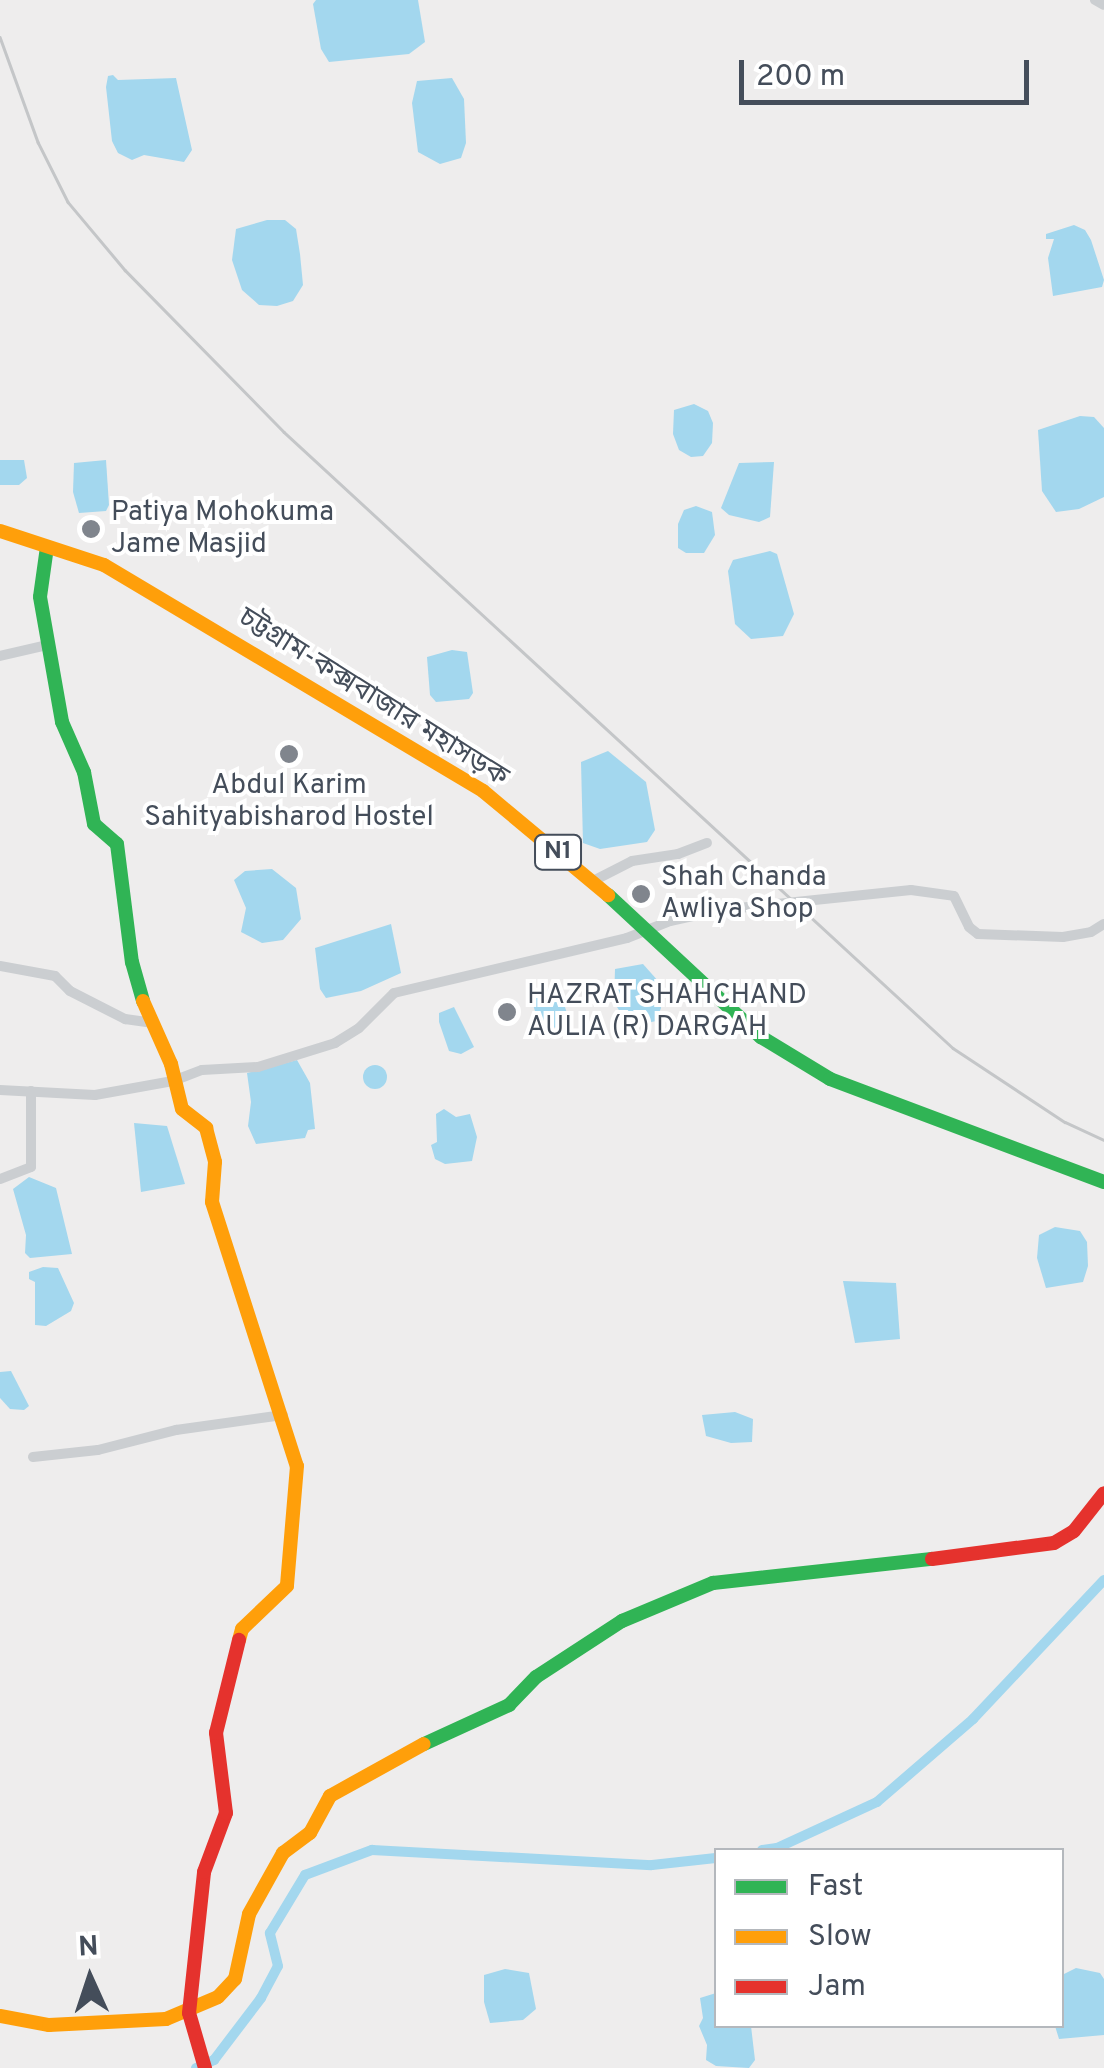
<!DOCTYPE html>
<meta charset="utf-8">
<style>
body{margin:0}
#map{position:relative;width:1104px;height:2068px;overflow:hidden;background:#eeeded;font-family:Overpass,"Noto Sans Bengali",sans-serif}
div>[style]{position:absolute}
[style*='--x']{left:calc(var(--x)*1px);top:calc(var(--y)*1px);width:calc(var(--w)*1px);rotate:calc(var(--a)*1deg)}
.water>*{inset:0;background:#a3d7ee}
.round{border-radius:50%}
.canal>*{height:10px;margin:-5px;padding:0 5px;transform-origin:5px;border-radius:5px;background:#a3d7ee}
.street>*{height:10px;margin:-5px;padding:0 5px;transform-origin:5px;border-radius:5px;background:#cbced1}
.fast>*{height:14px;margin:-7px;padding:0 7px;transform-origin:7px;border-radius:7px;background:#30b455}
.slow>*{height:14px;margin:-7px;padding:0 7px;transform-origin:7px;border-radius:7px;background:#ff9f0a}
.jam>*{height:14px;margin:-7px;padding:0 7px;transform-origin:7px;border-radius:7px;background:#e5322d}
.rail>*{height:2.5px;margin:-1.25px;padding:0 1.25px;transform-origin:1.25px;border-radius:1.25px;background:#c4c6c8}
.dots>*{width:28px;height:28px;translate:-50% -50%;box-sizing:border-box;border:5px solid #fff;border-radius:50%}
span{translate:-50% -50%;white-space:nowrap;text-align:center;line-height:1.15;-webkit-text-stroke:8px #fff;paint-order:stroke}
.shield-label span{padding:2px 8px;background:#fff;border:2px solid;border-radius:8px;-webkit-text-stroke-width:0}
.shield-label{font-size:25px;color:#444d5a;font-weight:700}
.poi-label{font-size:28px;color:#444d5a}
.left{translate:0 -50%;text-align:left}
.street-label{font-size:28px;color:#444d5a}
.legend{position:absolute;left:714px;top:1848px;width:350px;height:180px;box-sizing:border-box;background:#fff;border:2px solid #b4b8bd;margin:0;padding:12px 18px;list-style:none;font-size:30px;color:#444d5a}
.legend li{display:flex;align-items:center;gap:20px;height:50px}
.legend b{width:50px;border:2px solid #b4b8bd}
.north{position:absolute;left:40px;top:1928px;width:100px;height:100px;-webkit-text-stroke:8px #fff;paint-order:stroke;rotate:357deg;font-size:28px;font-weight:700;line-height:40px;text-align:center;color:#444d5a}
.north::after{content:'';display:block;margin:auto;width:35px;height:45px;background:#444d5a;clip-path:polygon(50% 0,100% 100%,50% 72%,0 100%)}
.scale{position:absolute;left:739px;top:60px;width:290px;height:45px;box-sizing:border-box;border:5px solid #444d5a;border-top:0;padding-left:12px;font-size:30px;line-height:35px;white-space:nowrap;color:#444d5a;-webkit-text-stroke:8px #fff;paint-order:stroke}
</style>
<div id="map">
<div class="water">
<i style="clip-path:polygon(316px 0,418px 0,425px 42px,409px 54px,329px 62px,321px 49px,313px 4px)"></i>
<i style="clip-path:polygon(113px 75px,118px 80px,176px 78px,192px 150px,184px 162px,144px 155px,132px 160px,118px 153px,112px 141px,106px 87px,108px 76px)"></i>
<i style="clip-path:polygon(452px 78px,464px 99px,466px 143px,461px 158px,440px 164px,418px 152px,412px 103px,417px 81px)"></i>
<i style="clip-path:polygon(267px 220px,285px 220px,296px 229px,300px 254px,303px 285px,293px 301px,277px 306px,259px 305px,242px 290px,232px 260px,236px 229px)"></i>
<i style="clip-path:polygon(1074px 225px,1085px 230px,1091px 240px,1104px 280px,1102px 287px,1053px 296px,1048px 258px,1054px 239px,1046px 239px,1046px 234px)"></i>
<i style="clip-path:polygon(694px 404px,708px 411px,713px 423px,712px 443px,703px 456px,691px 457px,679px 450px,673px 434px,674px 410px)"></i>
<i style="clip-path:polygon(1080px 416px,1094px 417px,1104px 428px,1104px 497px,1079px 509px,1056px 512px,1042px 491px,1038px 430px)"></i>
<i style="clip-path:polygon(0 460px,24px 460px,27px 478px,19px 485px,0 485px)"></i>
<i style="clip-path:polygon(106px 460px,109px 505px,106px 511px,79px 513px,73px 492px,74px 463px)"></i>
<i style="clip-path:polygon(774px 462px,770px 517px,759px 522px,729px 515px,721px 508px,739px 463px)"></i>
<i style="clip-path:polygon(696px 506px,712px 512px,715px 535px,704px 553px,686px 553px,678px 548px,678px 524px,684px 510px)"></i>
<i style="clip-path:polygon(770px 551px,777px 554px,794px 614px,783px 636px,751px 639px,735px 624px,728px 571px,733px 560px)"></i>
<i style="clip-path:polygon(452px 650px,467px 652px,473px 693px,469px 699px,436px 702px,430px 695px,427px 657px)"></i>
<i style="clip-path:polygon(608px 751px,646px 782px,655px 830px,647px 842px,600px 849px,583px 843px,581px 762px)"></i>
<i style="clip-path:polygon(272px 869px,296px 888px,301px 919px,283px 940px,262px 943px,241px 932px,246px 908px,234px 880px,245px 871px)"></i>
<i style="clip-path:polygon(391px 924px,401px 973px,361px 991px,326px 998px,320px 989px,315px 948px)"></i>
<i style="clip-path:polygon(643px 964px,659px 982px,661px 1008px,656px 1021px,634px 1026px,626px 1022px,614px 1002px,615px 969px)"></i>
<i style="clip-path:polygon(559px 988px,571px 1026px,540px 1029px,529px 990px)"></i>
<i style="clip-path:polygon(454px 1007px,474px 1047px,461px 1054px,449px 1051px,439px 1022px,439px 1013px)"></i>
<i style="clip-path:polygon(297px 1060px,310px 1083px,315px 1129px,308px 1130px,305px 1138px,256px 1144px,248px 1126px,251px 1102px,247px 1073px)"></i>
<i class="round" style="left:363px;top:1065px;width:24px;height:24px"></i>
<i style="clip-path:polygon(444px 1109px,456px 1117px,470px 1114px,477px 1137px,472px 1161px,445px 1164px,435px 1159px,431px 1145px,437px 1142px,436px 1114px)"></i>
<i style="clip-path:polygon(134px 1123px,167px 1126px,185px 1184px,141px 1192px)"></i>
<i style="clip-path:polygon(29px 1177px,56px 1188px,72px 1254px,30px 1258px,25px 1253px,26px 1235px,13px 1189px)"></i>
<i style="clip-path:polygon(1055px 1227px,1080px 1231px,1087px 1242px,1088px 1266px,1083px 1282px,1046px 1288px,1037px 1258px,1039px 1235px)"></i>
<i style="clip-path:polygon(43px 1267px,58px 1268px,74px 1303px,71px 1311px,46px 1326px,35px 1325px,35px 1282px,29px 1279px,29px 1272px)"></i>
<i style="clip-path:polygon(843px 1281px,896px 1283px,900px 1339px,855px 1343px)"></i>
<i style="clip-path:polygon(11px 1371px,29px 1406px,24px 1410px,10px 1409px,0 1398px,0 1372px)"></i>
<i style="clip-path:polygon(735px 1412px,753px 1419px,752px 1442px,731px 1443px,706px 1436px,702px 1415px)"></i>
<i style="clip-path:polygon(1076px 1968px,1100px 1973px,1104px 1979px,1104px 2035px,1059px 2039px,1055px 2026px,1062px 2026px,1062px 1975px)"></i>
<i style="clip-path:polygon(505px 1969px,529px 1973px,536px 2009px,523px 2020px,490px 2023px,484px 2002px,484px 1975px)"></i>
<i style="clip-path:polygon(716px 1993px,716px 2026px,751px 2026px,755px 2060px,749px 2068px,716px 2066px,706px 2060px,707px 2045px,699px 2026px,703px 2018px,700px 1998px)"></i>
</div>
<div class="canal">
<i style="--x:762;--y:1850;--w:15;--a:-8"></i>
<i style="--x:777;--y:1848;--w:110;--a:-24.7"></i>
<i style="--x:877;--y:1802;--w:127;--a:-40.8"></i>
<i style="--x:973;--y:1719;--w:191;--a:-46.7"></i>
<i style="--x:196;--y:2068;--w:20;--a:-24"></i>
<i style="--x:214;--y:2060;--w:78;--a:-52.8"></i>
<i style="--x:261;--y:1998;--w:36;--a:-62"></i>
<i style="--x:278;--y:1966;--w:34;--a:-104"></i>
<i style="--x:270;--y:1933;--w:68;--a:-58.9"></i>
<i style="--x:305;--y:1875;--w:72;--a:-20.5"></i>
<i style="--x:372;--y:1850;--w:280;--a:3.1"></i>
<i style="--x:652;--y:1865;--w:64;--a:-6.2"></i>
</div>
<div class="street">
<i style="--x:1095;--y:0;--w:10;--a:29"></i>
<i style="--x:0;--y:656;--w:48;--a:-13.2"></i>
<i style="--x:593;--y:881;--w:44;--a:-27.1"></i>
<i style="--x:632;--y:861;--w:47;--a:-8.7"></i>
<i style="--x:678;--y:854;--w:31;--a:-21"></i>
<i style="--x:0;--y:966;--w:56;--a:10.3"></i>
<i style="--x:55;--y:976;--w:21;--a:45"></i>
<i style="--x:70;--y:991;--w:62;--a:27"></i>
<i style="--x:125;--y:1019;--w:27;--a:8"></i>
<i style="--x:0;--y:1090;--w:95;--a:3"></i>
<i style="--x:95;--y:1095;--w:79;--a:-10.2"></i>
<i style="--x:173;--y:1081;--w:31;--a:-21"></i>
<i style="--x:202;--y:1070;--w:56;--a:-3.1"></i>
<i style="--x:258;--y:1067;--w:81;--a:-17.3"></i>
<i style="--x:335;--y:1043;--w:28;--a:-32"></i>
<i style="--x:359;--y:1028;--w:49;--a:-45"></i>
<i style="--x:394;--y:993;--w:239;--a:-13.3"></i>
<i style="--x:627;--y:938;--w:46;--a:-21.6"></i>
<i style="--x:670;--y:921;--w:51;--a:-12.4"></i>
<i style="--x:720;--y:910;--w:192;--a:-6"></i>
<i style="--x:911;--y:890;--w:43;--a:7.9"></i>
<i style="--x:954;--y:896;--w:34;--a:64"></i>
<i style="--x:969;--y:927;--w:11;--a:38"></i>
<i style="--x:978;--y:934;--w:85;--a:2"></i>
<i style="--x:1063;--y:937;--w:28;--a:-10"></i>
<i style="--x:1091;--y:932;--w:15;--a:-32"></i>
<i style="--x:0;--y:1179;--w:33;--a:-21"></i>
<i style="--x:31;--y:1167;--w:76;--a:-90"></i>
<i style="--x:33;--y:1457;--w:65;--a:-6.1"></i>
<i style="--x:98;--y:1450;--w:81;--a:-14.4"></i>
<i style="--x:176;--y:1430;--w:108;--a:-8"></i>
</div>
<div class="fast">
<i style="--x:47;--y:547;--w:50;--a:98"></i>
<i style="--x:40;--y:597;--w:127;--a:80"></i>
<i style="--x:62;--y:722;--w:55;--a:66.3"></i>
<i style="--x:84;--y:772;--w:53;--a:79.1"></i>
<i style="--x:94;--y:824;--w:30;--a:41"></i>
<i style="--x:117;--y:844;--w:119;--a:82.8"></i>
<i style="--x:132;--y:962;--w:41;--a:74.2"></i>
<i style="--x:608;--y:895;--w:209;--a:42.9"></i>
<i style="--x:761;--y:1037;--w:81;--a:31.3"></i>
<i style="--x:830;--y:1079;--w:293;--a:20.6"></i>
<i style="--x:424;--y:1744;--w:94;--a:-24.6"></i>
<i style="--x:509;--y:1705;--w:39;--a:-46"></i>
<i style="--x:536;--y:1677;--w:103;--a:-33.1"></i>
<i style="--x:622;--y:1621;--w:99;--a:-22.7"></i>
<i style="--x:713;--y:1583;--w:220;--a:-6.3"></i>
</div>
<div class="slow">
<i style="--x:0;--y:531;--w:109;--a:18.1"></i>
<i style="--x:104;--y:565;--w:441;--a:30.8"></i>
<i style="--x:483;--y:791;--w:163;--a:39.8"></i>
<i style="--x:143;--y:1001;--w:69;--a:66"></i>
<i style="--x:171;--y:1064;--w:46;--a:76.3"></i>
<i style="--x:182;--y:1109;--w:31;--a:38"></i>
<i style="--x:206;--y:1128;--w:35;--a:75"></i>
<i style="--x:215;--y:1162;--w:40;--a:94.3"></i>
<i style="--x:212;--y:1202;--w:277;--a:72.2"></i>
<i style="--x:297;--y:1466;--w:120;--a:94.8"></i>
<i style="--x:287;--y:1586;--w:62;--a:136.3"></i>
<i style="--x:242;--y:1629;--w:11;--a:105"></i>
<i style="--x:0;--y:2016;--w:50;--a:10.4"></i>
<i style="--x:49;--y:2025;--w:117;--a:-2.9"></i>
<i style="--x:166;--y:2019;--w:56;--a:-22.9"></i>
<i style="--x:218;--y:1997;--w:25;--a:-47"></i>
<i style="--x:235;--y:1979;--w:66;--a:-77.8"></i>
<i style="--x:249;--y:1914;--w:70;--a:-60.9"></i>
<i style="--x:283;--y:1853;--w:34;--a:-37"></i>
<i style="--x:310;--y:1833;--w:42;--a:-61.6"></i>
<i style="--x:330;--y:1796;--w:107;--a:-29"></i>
</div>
<div class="jam">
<i style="--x:932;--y:1559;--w:123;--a:-7.5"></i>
<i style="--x:1054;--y:1543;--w:23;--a:-31"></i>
<i style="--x:1074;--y:1531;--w:48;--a:-51.7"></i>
<i style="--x:205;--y:2068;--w:57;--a:-106.2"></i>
<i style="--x:189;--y:2013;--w:142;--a:-83.9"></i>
<i style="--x:204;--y:1872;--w:63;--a:-69.6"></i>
<i style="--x:226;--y:1813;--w:81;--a:-97.1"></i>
<i style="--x:216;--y:1733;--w:96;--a:-76.1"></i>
</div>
<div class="rail">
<i style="--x:0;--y:37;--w:112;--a:70.1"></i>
<i style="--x:38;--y:142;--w:67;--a:63.4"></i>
<i style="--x:68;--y:202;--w:89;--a:50"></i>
<i style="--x:125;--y:270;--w:227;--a:45.5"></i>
<i style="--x:284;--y:432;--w:909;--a:42.64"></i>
<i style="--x:953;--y:1048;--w:134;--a:33.5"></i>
<i style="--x:1065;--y:1122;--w:43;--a:24.8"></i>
</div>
<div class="dots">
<i style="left:91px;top:529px;background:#80858d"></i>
<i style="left:289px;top:754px;background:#80858d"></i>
<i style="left:641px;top:894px;background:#80858d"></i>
<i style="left:507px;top:1012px;background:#80858d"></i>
</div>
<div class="shield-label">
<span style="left:558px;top:852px">N1</span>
</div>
<div class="poi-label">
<span class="left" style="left:111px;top:529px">Patiya Mohokuma<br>Jame Masjid</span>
<span style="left:289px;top:802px">Abdul Karim<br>Sahityabisharod Hostel</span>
<span class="left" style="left:661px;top:894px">Shah Chanda<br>Awliya Shop</span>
<span class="left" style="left:527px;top:1012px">HAZRAT SHAHCHAND<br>AULIA (R) DARGAH</span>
</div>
<div class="street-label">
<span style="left:373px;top:698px;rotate:32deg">চট্টগ্রাম-কক্সবাজার মহাসড়ক</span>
</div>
<ul class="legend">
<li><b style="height:12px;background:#30b455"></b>Fast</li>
<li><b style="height:12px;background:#ff9f0a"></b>Slow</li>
<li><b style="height:12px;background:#e5322d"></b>Jam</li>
</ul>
<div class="north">N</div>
<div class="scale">200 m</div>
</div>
